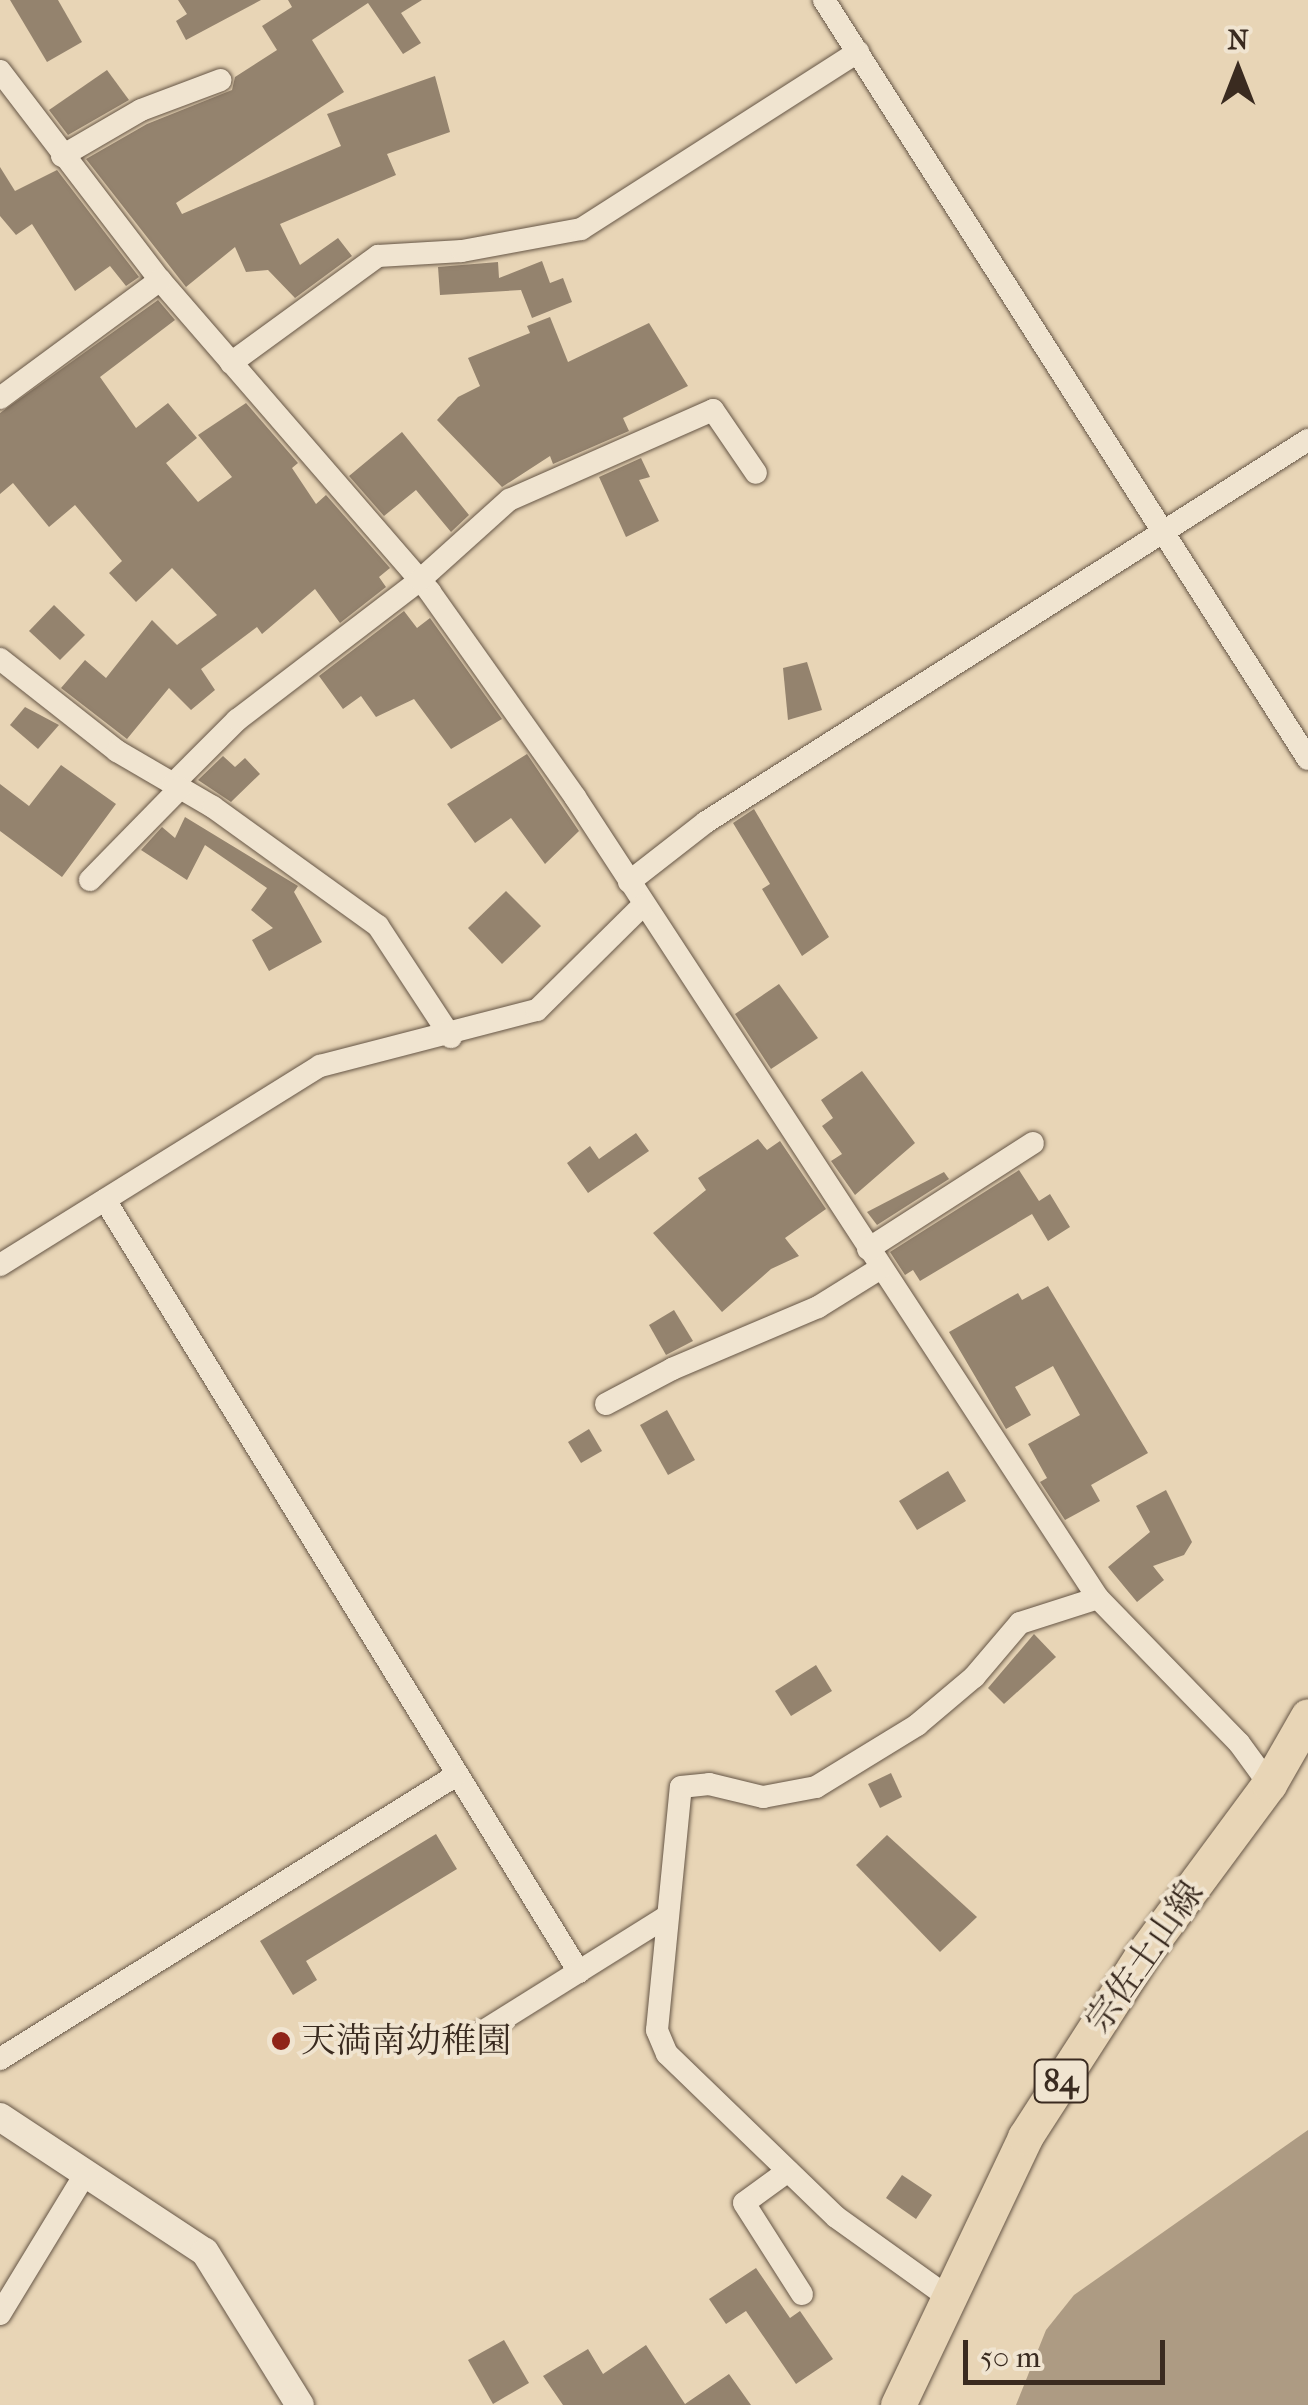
<!DOCTYPE html>
<meta charset="utf-8">
<style>
body{margin:0}
#map{position:relative;width:1308px;height:2405px;overflow:hidden;background:#e8d5b6;font-family:"IM FELL French Canon","Noto Serif JP",serif}
div>[style]{position:absolute}
[style*='--x']{left:calc(var(--x)*1px);top:calc(var(--y)*1px);width:calc(var(--w)*1px);rotate:calc(var(--a)*1deg)}
.water>*{inset:0;background:#ad9b83}
.building>*{inset:0;background:#94836e}
.roads{filter:drop-shadow(0 0 2px #665646) drop-shadow(0 0 2px #665646)}
.minor>*{height:22px;margin:-11px;padding:0 11px;transform-origin:11px;border-radius:11px;background:#f0e4d0}
.tertiary>*{height:28px;margin:-14px;padding:0 14px;transform-origin:14px;border-radius:14px;background:#f0e4d0}
.primary>*{height:35px;margin:-17.5px;padding:0 17.5px;transform-origin:17.5px;border-radius:17.5px;background:#e8d5b6}
.dots>*{width:28px;height:28px;translate:-50% -50%;box-sizing:border-box;border:5px solid #f0e4d0;border-radius:50%}
span{translate:-50% -50%;white-space:nowrap;text-align:center;line-height:1.15;-webkit-text-stroke:8px #f0e4d0;paint-order:stroke}
.shield-label span{padding:2px 8px;background:#f0e4d0;border:2px solid;border-radius:8px;-webkit-text-stroke-width:0}
.shield-label{font-size:32px;color:#3a2b20;font-weight:700}
.street-label{font-size:35px;color:#3a2b20}
.poi-label{font-size:35px;color:#3a2b20}
.left{translate:0 -50%;text-align:left}
.north{position:absolute;left:1188px;top:20px;width:100px;height:100px;-webkit-text-stroke:8px #f0e4d0;paint-order:stroke;rotate:0deg;font-size:28px;font-weight:700;line-height:40px;text-align:center;color:#3a2b20}
.north::after{content:'';display:block;margin:auto;width:35px;height:45px;background:#3a2b20;clip-path:polygon(50% 0,100% 100%,50% 72%,0 100%)}
.scale{position:absolute;left:963px;top:2340px;width:202px;height:45px;box-sizing:border-box;border:5px solid #3a2b20;border-top:0;padding-left:12px;font-size:30px;line-height:35px;white-space:nowrap;color:#3a2b20;-webkit-text-stroke:8px #f0e4d0;paint-order:stroke}
</style>
<div id="map">
<div class="water">
<i style="clip-path:polygon(1308px 2130px,1308px 2405px,1016px 2405px,1046px 2330px,1074px 2295px)"></i>
</div>
<div class="building">
<i style="clip-path:polygon(10px 0,58px 0,82px 42px,47px 62px)"></i>
<i style="clip-path:polygon(178px 0,261px 0,186px 40px,176px 21px,187px 14px)"></i>
<i style="clip-path:polygon(288px 0,422px 0,401px 13px,421px 43px,403px 54px,368px 3px,312px 40px,344px 92px,176px 203px,182px 214px,341px 146px,327px 114px,435px 76px,450px 132px,387px 154px,396px 175px,280px 224px,300px 265px,338px 238px,352px 256px,295px 298px,268px 270px,246px 272px,235px 247px,186px 287px,86px 159px,147px 124px,232px 90px,235px 77px,277px 50px,262px 26px,292px 7px)"></i>
<i style="clip-path:polygon(107px 70px,129px 100px,68px 135px,49px 110px)"></i>
<i style="clip-path:polygon(0 167px,15px 191px,57px 170px,139px 277px,126px 286px,110px 266px,75px 291px,32px 224px,16px 235px,0 216px)"></i>
<i style="clip-path:polygon(542px 261px,550px 283px,563px 278px,572px 302px,532px 318px,521px 290px,440px 295px,438px 267px,498px 262px,499px 278px)"></i>
<i style="clip-path:polygon(158px 300px,175px 320px,100px 377px,136px 428px,168px 403px,197px 438px,166px 463px,198px 502px,232px 477px,198px 435px,246px 403px,298px 463px,292px 468px,316px 504px,326px 495px,390px 568px,379px 577px,386px 587px,340px 623px,315px 589px,262px 634px,257px 627px,201px 669px,215px 690px,191px 710px,169px 688px,127px 739px,61px 688px,85px 660px,106px 678px,152px 620px,177px 645px,217px 615px,172px 568px,136px 602px,109px 573px,122px 561px,75px 505px,49px 527px,13px 483px,0 494px,0 413px)"></i>
<i style="clip-path:polygon(550px 317px,568px 362px,649px 323px,688px 386px,623px 418px,629px 431px,553px 464px,550px 456px,502px 487px,437px 420px,458px 397px,480px 386px,468px 358px,530px 333px,527px 326px)"></i>
<i style="clip-path:polygon(402px 432px,469px 515px,451px 532px,416px 490px,384px 516px,349px 476px)"></i>
<i style="clip-path:polygon(641px 458px,650px 477px,639px 480px,659px 521px,626px 537px,599px 477px)"></i>
<i style="clip-path:polygon(54px 605px,85px 635px,60px 660px,29px 631px)"></i>
<i style="clip-path:polygon(404px 611px,417px 628px,430px 618px,502px 719px,451px 749px,414px 699px,376px 717px,361px 696px,343px 709px,319px 676px)"></i>
<i style="clip-path:polygon(807px 662px,822px 710px,788px 720px,783px 668px)"></i>
<i style="clip-path:polygon(25px 707px,59px 725px,38px 749px,10px 725px)"></i>
<i style="clip-path:polygon(527px 754px,579px 831px,545px 864px,511px 818px,475px 843px,447px 804px)"></i>
<i style="clip-path:polygon(223px 756px,235px 767px,245px 758px,260px 774px,231px 802px,198px 780px)"></i>
<i style="clip-path:polygon(61px 765px,116px 804px,62px 877px,0 831px,0 784px,29px 806px)"></i>
<i style="clip-path:polygon(754px 809px,829px 937px,802px 956px,762px 889px,770px 884px,733px 823px)"></i>
<i style="clip-path:polygon(185px 817px,298px 886px,294px 892px,322px 942px,269px 971px,252px 940px,273px 928px,251px 910px,267px 888px,205px 845px,187px 880px,141px 850px,162px 827px,175px 838px)"></i>
<i style="clip-path:polygon(506px 891px,541px 926px,502px 964px,468px 928px)"></i>
<i style="clip-path:polygon(779px 984px,818px 1038px,771px 1069px,735px 1014px)"></i>
<i style="clip-path:polygon(862px 1071px,915px 1143px,855px 1195px,831px 1161px,842px 1154px,822px 1126px,833px 1118px,821px 1100px)"></i>
<i style="clip-path:polygon(636px 1133px,649px 1151px,588px 1193px,567px 1163px,590px 1146px,599px 1159px)"></i>
<i style="clip-path:polygon(758px 1139px,767px 1150px,780px 1141px,826px 1209px,785px 1238px,799px 1256px,771px 1269px,722px 1312px,653px 1233px,706px 1190px,698px 1178px)"></i>
<i style="clip-path:polygon(1019px 1170px,1039px 1201px,1050px 1194px,1070px 1227px,1048px 1241px,1032px 1214px,920px 1281px,913px 1270px,905px 1275px,890px 1252px)"></i>
<i style="clip-path:polygon(944px 1172px,949px 1179px,877px 1225px,867px 1212px)"></i>
<i style="clip-path:polygon(1048px 1286px,1148px 1453px,1091px 1485px,1100px 1501px,1065px 1520px,1040px 1482px,1047px 1478px,1028px 1444px,1080px 1415px,1053px 1366px,1015px 1387px,1031px 1415px,1006px 1429px,949px 1332px,1018px 1293px,1022px 1300px)"></i>
<i style="clip-path:polygon(674px 1310px,693px 1341px,666px 1355px,649px 1325px)"></i>
<i style="clip-path:polygon(667px 1410px,695px 1460px,668px 1475px,640px 1425px)"></i>
<i style="clip-path:polygon(589px 1429px,602px 1451px,581px 1463px,568px 1442px)"></i>
<i style="clip-path:polygon(948px 1471px,966px 1501px,917px 1530px,899px 1501px)"></i>
<i style="clip-path:polygon(1166px 1490px,1192px 1542px,1184px 1555px,1153px 1566px,1164px 1580px,1137px 1602px,1108px 1567px,1150px 1532px,1136px 1506px)"></i>
<i style="clip-path:polygon(1034px 1634px,1056px 1657px,1004px 1704px,988px 1688px)"></i>
<i style="clip-path:polygon(816px 1665px,832px 1691px,791px 1716px,775px 1691px)"></i>
<i style="clip-path:polygon(891px 1773px,902px 1797px,880px 1808px,868px 1784px)"></i>
<i style="clip-path:polygon(436px 1834px,457px 1869px,306px 1961px,317px 1980px,293px 1995px,260px 1941px)"></i>
<i style="clip-path:polygon(887px 1835px,977px 1917px,940px 1952px,856px 1865px)"></i>
<i style="clip-path:polygon(902px 2175px,932px 2195px,916px 2219px,886px 2198px)"></i>
<i style="clip-path:polygon(756px 2268px,790px 2318px,800px 2311px,833px 2359px,796px 2384px,746px 2311px,726px 2324px,709px 2299px)"></i>
<i style="clip-path:polygon(504px 2340px,529px 2383px,493px 2404px,468px 2360px)"></i>
<i style="clip-path:polygon(646px 2345px,685px 2404px,729px 2374px,751px 2405px,563px 2405px,543px 2376px,588px 2349px,603px 2374px)"></i>
</div>
<div class="roads">
<div class="minor">
<i style="--x:824;--y:0;--w:900;--a:57.48"></i>
<i style="--x:0;--y:71;--w:263;--a:52.6"></i>
<i style="--x:160;--y:280;--w:413;--a:49.1"></i>
<i style="--x:430;--y:592;--w:251;--a:54.7"></i>
<i style="--x:575;--y:797;--w:957;--a:56.86"></i>
<i style="--x:1098;--y:1598;--w:202;--a:45.8"></i>
<i style="--x:1239;--y:1743;--w:51;--a:53.8"></i>
<i style="--x:62;--y:156;--w:91;--a:-30.2"></i>
<i style="--x:141;--y:110;--w:85;--a:-20.6"></i>
<i style="--x:231;--y:363;--w:182;--a:-36.1"></i>
<i style="--x:378;--y:256;--w:84;--a:-3.4"></i>
<i style="--x:462;--y:251;--w:121;--a:-10.5"></i>
<i style="--x:581;--y:229;--w:329;--a:-32.6"></i>
<i style="--x:0;--y:398;--w:199;--a:-36.4"></i>
<i style="--x:0;--y:659;--w:149;--a:38.2"></i>
<i style="--x:117;--y:751;--w:111;--a:30.3"></i>
<i style="--x:213;--y:807;--w:203;--a:35.8"></i>
<i style="--x:378;--y:926;--w:133;--a:56.7"></i>
<i style="--x:173;--y:784;--w:91;--a:-45"></i>
<i style="--x:237;--y:720;--w:230;--a:-37.4"></i>
<i style="--x:420;--y:580;--w:120;--a:-42"></i>
<i style="--x:509;--y:500;--w:223;--a:-23.8"></i>
<i style="--x:713;--y:410;--w:76;--a:55.7"></i>
<i style="--x:90;--y:880;--w:129;--a:-45.6"></i>
<i style="--x:629;--y:882;--w:98;--a:-37.9"></i>
<i style="--x:706;--y:822;--w:713;--a:-32.4"></i>
<i style="--x:105;--y:1200;--w:906;--a:58.45"></i>
<i style="--x:868;--y:1249;--w:196;--a:-32.7"></i>
<i style="--x:0;--y:1265;--w:377;--a:-31.9"></i>
<i style="--x:320;--y:1066;--w:224;--a:-14.5"></i>
<i style="--x:537;--y:1010;--w:149;--a:-44.7"></i>
<i style="--x:606;--y:1404;--w:75;--a:-27.9"></i>
<i style="--x:672;--y:1369;--w:159;--a:-23"></i>
<i style="--x:818;--y:1307;--w:74;--a:-31.8"></i>
<i style="--x:474;--y:2037;--w:226;--a:-32"></i>
<i style="--x:0;--y:2059;--w:536;--a:-31.88"></i>
<i style="--x:788;--y:2171;--w:54;--a:144"></i>
<i style="--x:744;--y:2203;--w:108;--a:57.5"></i>
<i style="--x:945;--y:2295;--w:134;--a:-144.4"></i>
<i style="--x:836;--y:2217;--w:235;--a:-136"></i>
<i style="--x:667;--y:2054;--w:26;--a:-113"></i>
<i style="--x:657;--y:2030;--w:244;--a:-84.4"></i>
<i style="--x:681;--y:1787;--w:28;--a:-6"></i>
<i style="--x:709;--y:1784;--w:56;--a:13.5"></i>
<i style="--x:763;--y:1797;--w:54;--a:-10.7"></i>
<i style="--x:816;--y:1787;--w:119;--a:-31.5"></i>
<i style="--x:917;--y:1725;--w:75;--a:-40.1"></i>
<i style="--x:974;--y:1677;--w:71;--a:-49.6"></i>
<i style="--x:1020;--y:1623;--w:82;--a:-17.8"></i>
<i style="--x:0;--y:2314;--w:164;--a:-58.7"></i>
</div>
<div class="tertiary">
<i style="--x:0;--y:2117;--w:245;--a:33.4"></i>
<i style="--x:205;--y:2252;--w:180;--a:58.2"></i>
</div>
<div class="primary">
<i style="--x:898;--y:2405;--w:297;--a:-64.6"></i>
<i style="--x:1025;--y:2137;--w:214;--a:-57.2"></i>
<i style="--x:1141;--y:1957;--w:215;--a:-53.5"></i>
<i style="--x:1269;--y:1784;--w:78;--a:-60.2"></i>
</div>
</div>
<div class="dots">
<i style="left:281px;top:2041px;background:#8f2418"></i>
</div>
<div class="shield-label">
<span style="left:1061px;top:2081px">84</span>
</div>
<div class="street-label">
<span style="left:1145px;top:1957px;rotate:-55deg">宗佐土山線</span>
</div>
<div class="poi-label">
<span class="left" style="left:301px;top:2041px">天満南幼稚園</span>
</div>
<div class="north">N</div>
<div class="scale">50 m</div>
</div>
